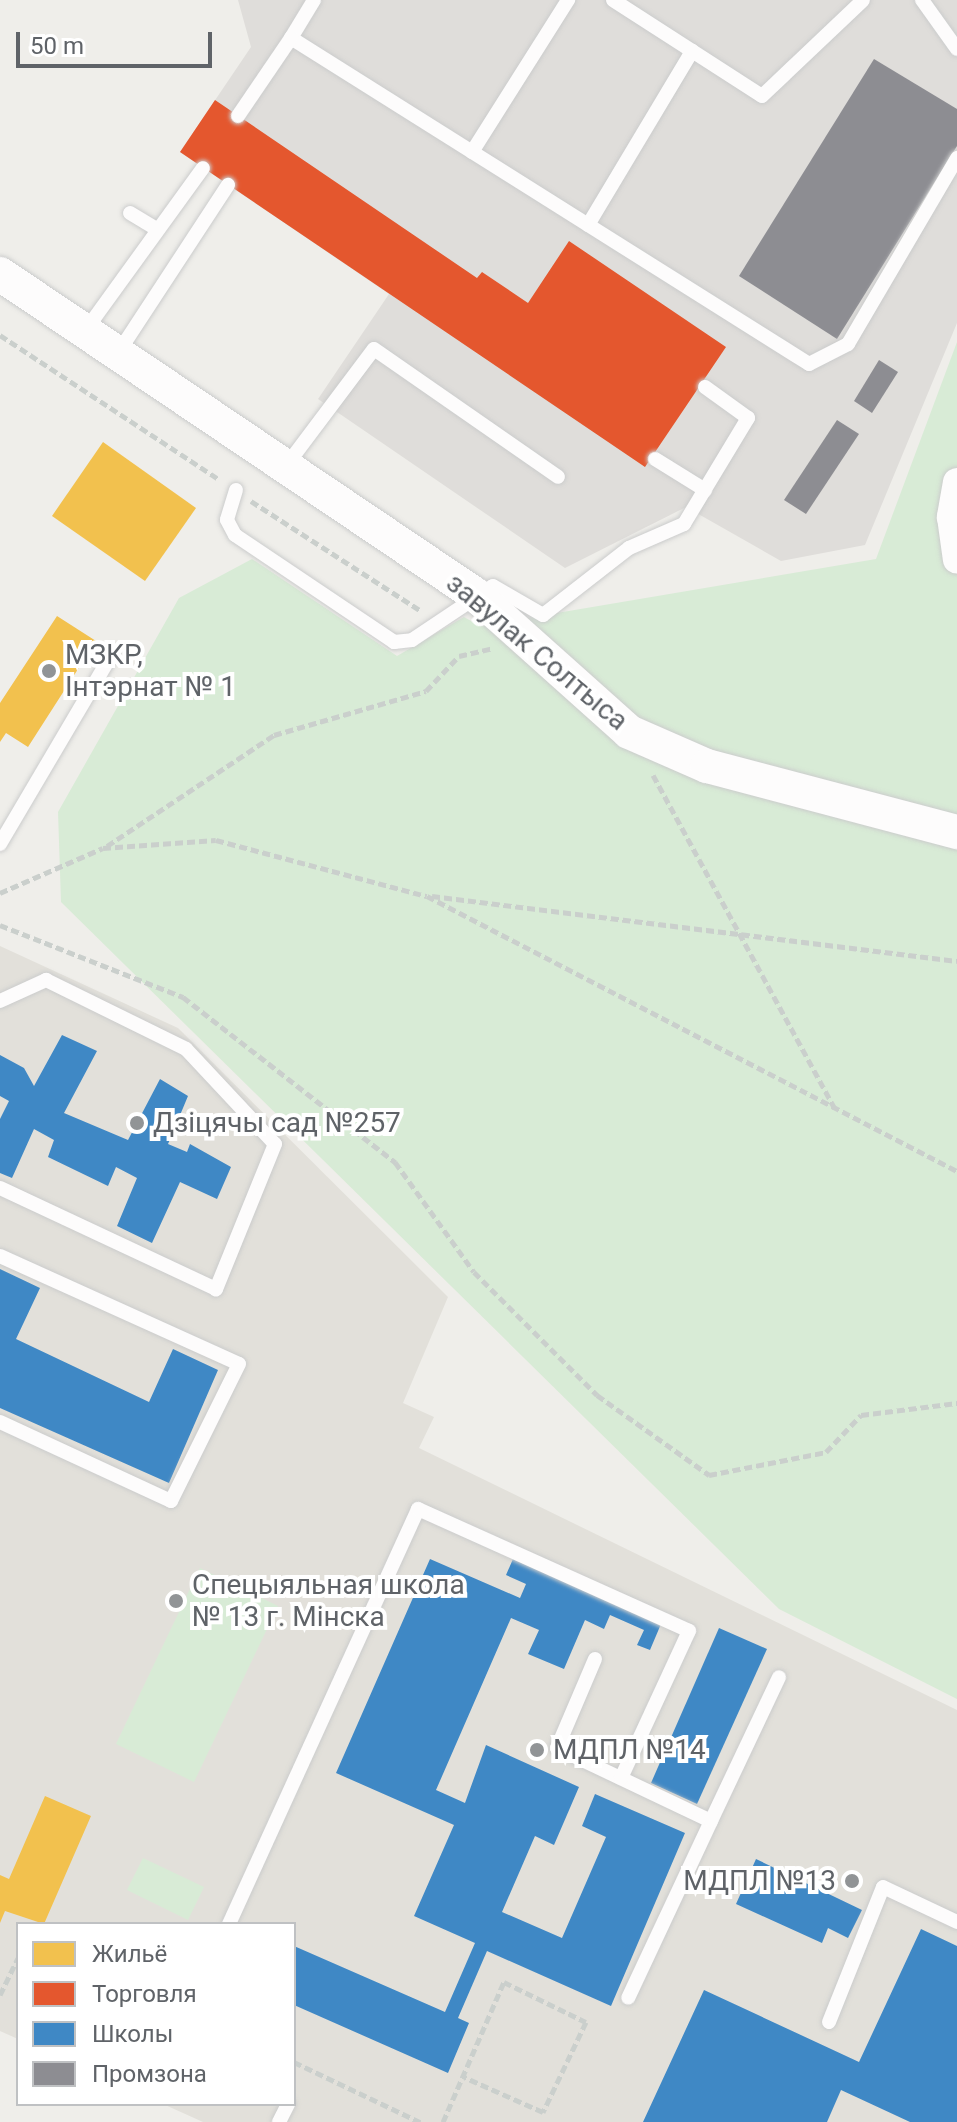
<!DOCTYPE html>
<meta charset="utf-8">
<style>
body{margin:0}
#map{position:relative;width:957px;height:2122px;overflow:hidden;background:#efeeea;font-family:Roboto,sans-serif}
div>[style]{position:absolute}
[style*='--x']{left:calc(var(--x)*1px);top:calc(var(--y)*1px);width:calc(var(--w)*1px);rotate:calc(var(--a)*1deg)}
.industrial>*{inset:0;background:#dfddda}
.education>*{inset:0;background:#e2e0da}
.green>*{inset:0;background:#d8ebd6}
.homes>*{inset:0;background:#f2c14e}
.shops>*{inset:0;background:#e4572e}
.schools>*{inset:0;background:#3f88c5}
.industry>*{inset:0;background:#8d8d92}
.path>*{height:5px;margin-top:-2.5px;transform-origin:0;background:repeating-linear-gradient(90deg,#cacfcc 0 8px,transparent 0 12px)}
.roads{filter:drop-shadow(0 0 2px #cbcccc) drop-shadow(0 0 2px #cbcccc)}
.service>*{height:14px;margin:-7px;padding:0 7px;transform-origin:7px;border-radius:7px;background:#fdfcfc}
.minor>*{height:28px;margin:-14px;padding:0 14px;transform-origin:14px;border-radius:14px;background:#fdfcfc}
.tertiary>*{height:34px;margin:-17px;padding:0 17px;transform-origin:17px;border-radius:17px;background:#fdfcfc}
.dots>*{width:22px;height:22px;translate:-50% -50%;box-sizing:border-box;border:4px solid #fff;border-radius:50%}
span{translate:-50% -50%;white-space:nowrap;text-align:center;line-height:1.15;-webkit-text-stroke:8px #fff;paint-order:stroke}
.street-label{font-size:28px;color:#5f6368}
.poi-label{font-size:28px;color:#5f6368}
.left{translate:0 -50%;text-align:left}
.right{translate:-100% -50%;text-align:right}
.legend{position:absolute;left:16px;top:1922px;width:280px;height:184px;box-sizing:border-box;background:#fff;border:2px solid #bfc1c3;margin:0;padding:10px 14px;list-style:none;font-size:24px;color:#5f6368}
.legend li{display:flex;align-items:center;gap:16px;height:40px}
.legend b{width:40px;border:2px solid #bfc1c3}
.scale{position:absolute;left:16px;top:32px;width:196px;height:36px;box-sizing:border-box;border:4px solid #5f6368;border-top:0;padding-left:10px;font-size:24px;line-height:28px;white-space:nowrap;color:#5f6368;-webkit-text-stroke:6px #fff;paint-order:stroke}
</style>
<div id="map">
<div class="industrial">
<i style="clip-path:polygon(238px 0,957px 0,957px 323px,865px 545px,781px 561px,686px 507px,565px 568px,318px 399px,389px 294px,180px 152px,251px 47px)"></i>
</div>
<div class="education">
<i style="clip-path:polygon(0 946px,178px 1028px,448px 1297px,403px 1403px,434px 1417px,419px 1448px,957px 1710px,957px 2122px,203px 2122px,163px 2104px,294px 2104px,294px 1924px,18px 1924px,18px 2039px,0 2031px)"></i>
</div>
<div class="green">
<i style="clip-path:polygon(957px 342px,957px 1699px,779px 1609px,61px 902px,58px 812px,179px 598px,252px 559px,397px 656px,464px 617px,480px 626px,876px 559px)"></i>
<i style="clip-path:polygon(200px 1568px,278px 1606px,194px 1782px,116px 1744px)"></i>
<i style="clip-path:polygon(143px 1858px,204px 1887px,188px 1920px,127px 1890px)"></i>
</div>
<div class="homes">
<i style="clip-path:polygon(103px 442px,196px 508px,145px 581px,52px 516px)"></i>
<i style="clip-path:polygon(57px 616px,96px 641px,28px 747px,6px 733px,0 742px,0 703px)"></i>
<i style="clip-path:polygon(45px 1796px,91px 1816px,44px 1924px,5px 1911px,0 1923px,0 1875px,9px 1879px)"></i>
</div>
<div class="shops">
<i style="clip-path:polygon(215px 100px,477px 278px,482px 272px,528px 303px,569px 241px,726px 347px,645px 467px,180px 152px)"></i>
</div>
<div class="schools">
<i style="clip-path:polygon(62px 1035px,97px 1051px,64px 1113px,128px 1140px,160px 1079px,188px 1096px,168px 1144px,187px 1152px,190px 1144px,231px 1167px,217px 1199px,180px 1182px,152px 1243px,117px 1226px,137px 1178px,116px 1167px,108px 1186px,48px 1157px,54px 1140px,34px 1129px,12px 1178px,0 1173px,0 1119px,9px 1101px,0 1096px,0 1055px,24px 1068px,34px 1086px)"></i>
<i style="clip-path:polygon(0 1269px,40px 1288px,16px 1339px,149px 1402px,173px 1349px,218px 1370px,169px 1483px,0 1408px)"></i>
<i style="clip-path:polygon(430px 1559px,520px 1598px,526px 1584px,506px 1575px,513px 1559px,661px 1624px,650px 1650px,637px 1645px,644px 1630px,610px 1615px,604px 1629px,585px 1620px,564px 1669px,528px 1654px,539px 1630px,511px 1618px,436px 1790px,465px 1803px,486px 1745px,579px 1787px,554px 1845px,535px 1836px,502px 1912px,562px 1938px,606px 1837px,582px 1826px,595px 1794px,685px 1833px,611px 2006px,487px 1951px,458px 2018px,469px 2023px,448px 2073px,294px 2005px,294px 1946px,445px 2012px,475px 1943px,414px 1916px,454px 1825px,336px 1773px)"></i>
<i style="clip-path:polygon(719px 1628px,767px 1649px,697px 1804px,651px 1783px)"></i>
<i style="clip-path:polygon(756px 1859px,862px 1910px,848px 1938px,828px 1928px,822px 1943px,736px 1904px)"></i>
<i style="clip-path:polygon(921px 1929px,957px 1946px,957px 2122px,910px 2122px,841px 2090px,827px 2122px,643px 2122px,704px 1990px,859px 2062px)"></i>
</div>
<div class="industry">
<i style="clip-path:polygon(874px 59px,957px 109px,957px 146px,837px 339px,739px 276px)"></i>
<i style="clip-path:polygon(879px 360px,898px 372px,872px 413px,854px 401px)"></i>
<i style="clip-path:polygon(837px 420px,859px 434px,806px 514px,784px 500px)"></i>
</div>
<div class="path">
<i style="--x:0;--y:335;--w:263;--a:33.4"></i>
<i style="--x:251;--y:501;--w:202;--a:32.9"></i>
<i style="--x:653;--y:775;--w:382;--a:61.4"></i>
<i style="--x:107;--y:846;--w:201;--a:-33.6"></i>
<i style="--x:274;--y:735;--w:158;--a:-16.1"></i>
<i style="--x:426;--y:691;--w:48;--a:-46.7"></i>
<i style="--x:459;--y:656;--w:35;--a:-13"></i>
<i style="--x:0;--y:893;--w:112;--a:-23.6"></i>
<i style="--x:103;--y:848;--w:113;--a:-4"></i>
<i style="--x:216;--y:840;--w:218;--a:14.9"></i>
<i style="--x:427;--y:896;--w:597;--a:27.42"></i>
<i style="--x:432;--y:896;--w:529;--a:7.06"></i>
<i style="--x:0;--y:925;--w:197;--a:21.5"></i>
<i style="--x:183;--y:997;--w:269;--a:37.9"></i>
<i style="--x:395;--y:1162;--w:135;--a:54.3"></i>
<i style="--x:474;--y:1272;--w:174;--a:45"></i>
<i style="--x:597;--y:1395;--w:138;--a:35.5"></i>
<i style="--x:709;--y:1475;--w:119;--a:-11.1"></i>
<i style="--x:826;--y:1452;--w:51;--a:-46.6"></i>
<i style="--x:861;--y:1415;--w:97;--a:-7.1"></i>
<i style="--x:0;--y:1995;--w:41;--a:-64.1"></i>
<i style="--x:294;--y:2062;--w:140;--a:25.5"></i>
<i style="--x:443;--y:2122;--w:153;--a:-66.5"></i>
<i style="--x:504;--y:1982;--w:91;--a:26"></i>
<i style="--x:586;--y:2022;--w:100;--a:115.5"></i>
<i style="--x:543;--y:2112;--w:86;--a:-156.1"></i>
</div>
<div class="roads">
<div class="service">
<i style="--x:314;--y:0;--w:44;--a:121.2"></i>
<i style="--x:291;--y:38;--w:612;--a:32.18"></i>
<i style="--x:809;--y:364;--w:44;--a:-27.1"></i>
<i style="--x:848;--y:344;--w:216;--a:-59.6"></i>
<i style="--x:613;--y:0;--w:177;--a:32.8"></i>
<i style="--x:762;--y:96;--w:139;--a:-43.5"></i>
<i style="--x:922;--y:0;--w:60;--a:54.5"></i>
<i style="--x:238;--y:116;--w:94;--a:-55.8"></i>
<i style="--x:472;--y:152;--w:180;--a:-57.7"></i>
<i style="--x:130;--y:213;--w:31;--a:31"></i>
<i style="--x:588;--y:225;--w:203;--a:-59.1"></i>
<i style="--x:85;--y:331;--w:201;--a:-54.1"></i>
<i style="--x:118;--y:353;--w:201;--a:-56.8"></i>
<i style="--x:655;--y:459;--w:59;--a:31.8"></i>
<i style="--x:286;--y:466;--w:146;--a:-53.1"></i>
<i style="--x:374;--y:349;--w:224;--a:34.8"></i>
<i style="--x:236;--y:490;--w:31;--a:107"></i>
<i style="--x:227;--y:520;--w:17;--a:62"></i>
<i style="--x:235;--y:535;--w:192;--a:33.9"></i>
<i style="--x:394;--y:642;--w:18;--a:-6"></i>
<i style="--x:412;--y:640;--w:97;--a:-33.7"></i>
<i style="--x:493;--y:586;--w:58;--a:30.1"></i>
<i style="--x:543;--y:615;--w:109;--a:-37.9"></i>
<i style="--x:629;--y:548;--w:60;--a:-23.6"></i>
<i style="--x:684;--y:524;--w:124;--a:-58.9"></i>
<i style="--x:748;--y:418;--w:53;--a:-144.2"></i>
<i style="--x:0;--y:844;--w:223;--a:-59.5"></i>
<i style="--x:0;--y:1001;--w:51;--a:-24.5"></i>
<i style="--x:46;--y:980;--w:156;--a:26.2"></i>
<i style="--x:186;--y:1049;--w:130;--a:46.9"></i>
<i style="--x:275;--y:1144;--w:157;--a:112.1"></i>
<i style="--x:216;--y:1289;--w:238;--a:-154.9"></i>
<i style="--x:0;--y:1256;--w:262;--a:24.3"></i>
<i style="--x:239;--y:1364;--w:153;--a:116.4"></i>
<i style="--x:171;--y:1501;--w:188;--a:-155.2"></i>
<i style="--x:595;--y:1659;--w:97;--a:113.1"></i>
<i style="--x:557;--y:1748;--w:170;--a:25.4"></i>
<i style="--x:711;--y:1821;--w:195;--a:115.1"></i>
<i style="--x:711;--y:1821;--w:159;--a:-64.7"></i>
<i style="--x:229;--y:1924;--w:456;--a:-65.5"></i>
<i style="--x:418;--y:1509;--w:297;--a:24.2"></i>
<i style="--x:689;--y:1631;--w:162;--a:114.8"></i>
<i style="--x:829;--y:2022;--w:145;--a:-68.2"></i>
<i style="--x:883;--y:1887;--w:82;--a:25.3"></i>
<i style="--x:279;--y:2122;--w:20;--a:-63"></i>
</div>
<div class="minor">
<i style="--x:957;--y:482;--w:36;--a:100"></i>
<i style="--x:951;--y:517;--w:43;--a:82.1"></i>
</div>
<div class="tertiary">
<i style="--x:0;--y:274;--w:574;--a:33.99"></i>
<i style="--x:476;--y:595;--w:205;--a:41.8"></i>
<i style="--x:629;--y:732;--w:85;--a:23.6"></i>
<i style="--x:707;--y:766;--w:259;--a:14.8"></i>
</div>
</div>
<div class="dots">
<i style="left:49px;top:671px;background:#919496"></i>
<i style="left:137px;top:1123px;background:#919496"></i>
<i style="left:176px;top:1601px;background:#919496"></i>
<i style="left:537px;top:1750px;background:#919496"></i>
<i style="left:852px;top:1881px;background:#919496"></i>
</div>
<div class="street-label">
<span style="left:537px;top:652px;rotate:40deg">завулак Солтыса</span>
</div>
<div class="poi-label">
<span class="left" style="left:65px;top:671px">МЗКР,<br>Інтэрнат № 1</span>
<span class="left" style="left:153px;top:1123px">Дзіцячы сад №257</span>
<span class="left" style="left:192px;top:1601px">Спецыяльная школа<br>№ 13 г. Мінска</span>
<span class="left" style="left:553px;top:1750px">МДПЛ №14</span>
<span class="right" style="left:836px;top:1881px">МДПЛ №13</span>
</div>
<ul class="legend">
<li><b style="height:22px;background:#f2c14e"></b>Жильё</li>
<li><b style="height:22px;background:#e4572e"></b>Торговля</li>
<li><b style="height:22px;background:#3f88c5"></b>Школы</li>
<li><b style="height:22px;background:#8d8d92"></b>Промзона</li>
</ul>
<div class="scale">50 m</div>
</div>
